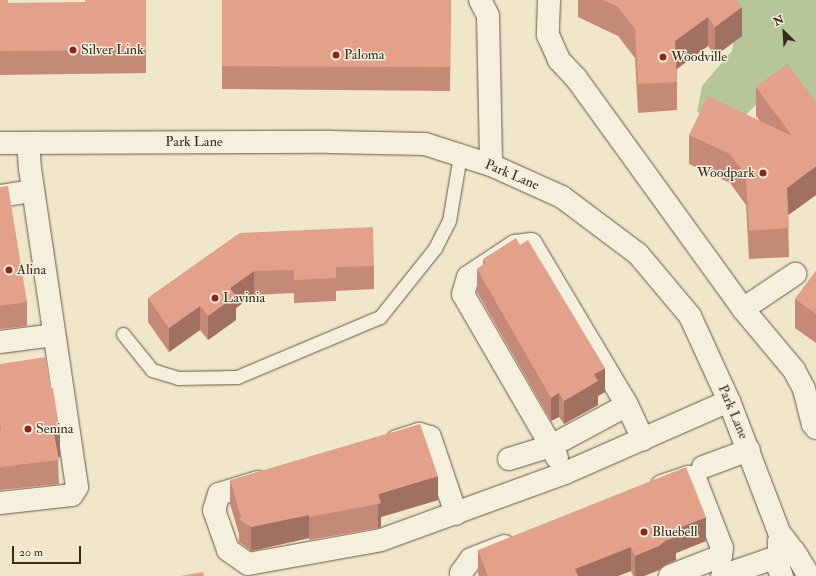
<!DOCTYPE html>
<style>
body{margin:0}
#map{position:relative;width:816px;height:576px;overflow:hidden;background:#f0e7ca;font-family:"IM FELL Double Pica",serif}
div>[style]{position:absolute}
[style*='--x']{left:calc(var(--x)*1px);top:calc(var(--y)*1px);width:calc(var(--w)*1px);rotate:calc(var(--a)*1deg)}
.green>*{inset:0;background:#b6c69a}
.roads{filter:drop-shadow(0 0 1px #645a48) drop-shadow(0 0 1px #645a48)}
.service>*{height:13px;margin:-6.5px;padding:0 6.5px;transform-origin:6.5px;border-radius:6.5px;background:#f5efdd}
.minor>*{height:22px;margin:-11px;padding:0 11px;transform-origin:11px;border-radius:11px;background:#f5efdd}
.wall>*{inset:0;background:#c48a77}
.shaded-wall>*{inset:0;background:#a07161}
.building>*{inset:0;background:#e4a18a}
.dots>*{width:11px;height:11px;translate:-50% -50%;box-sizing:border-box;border:2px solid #f5efdd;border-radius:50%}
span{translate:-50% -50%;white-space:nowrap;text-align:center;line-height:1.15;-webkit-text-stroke:3px #f5efdd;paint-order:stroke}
.poi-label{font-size:14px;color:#362b1d}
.left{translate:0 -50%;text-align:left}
.right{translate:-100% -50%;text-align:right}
.street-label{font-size:14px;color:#362b1d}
.north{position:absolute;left:764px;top:12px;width:40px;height:40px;-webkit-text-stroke:3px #f5efdd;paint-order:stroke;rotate:335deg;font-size:11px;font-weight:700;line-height:16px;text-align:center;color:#362b1d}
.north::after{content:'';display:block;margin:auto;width:14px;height:18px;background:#362b1d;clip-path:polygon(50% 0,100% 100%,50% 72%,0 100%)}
.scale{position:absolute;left:12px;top:546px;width:69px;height:18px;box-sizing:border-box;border:2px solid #362b1d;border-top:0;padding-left:5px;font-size:12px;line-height:14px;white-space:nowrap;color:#362b1d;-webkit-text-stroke:3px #f5efdd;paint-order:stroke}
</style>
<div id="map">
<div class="green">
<i style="clip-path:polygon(723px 0,816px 0,816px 141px,770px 92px,727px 132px,697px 112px,702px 86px,732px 51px,737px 17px)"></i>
</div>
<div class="roads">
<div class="service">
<i style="--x:123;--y:334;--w:46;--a:51.1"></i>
<i style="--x:152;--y:370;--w:27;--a:17"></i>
<i style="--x:178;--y:378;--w:59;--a:-1"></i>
<i style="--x:237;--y:377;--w:155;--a:-22.8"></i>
<i style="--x:380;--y:317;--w:88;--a:-51.4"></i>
<i style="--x:435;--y:248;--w:30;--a:-63"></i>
<i style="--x:449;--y:221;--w:67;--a:-80.5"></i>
</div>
<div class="minor">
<i style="--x:480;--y:0;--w:18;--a:63"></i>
<i style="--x:488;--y:16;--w:149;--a:88.8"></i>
<i style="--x:549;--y:0;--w:35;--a:92"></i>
<i style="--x:548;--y:35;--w:27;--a:66"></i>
<i style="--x:559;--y:60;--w:25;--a:47"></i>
<i style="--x:576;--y:78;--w:285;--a:54.1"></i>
<i style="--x:743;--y:309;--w:80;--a:50.1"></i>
<i style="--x:794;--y:370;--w:21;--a:62"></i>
<i style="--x:804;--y:389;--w:36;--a:76"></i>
<i style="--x:813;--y:424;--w:5;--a:53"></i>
<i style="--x:0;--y:143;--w:330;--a:-0.2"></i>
<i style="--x:330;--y:142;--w:95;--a:1.2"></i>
<i style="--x:425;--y:144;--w:69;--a:17.7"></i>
<i style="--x:491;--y:165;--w:78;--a:24.3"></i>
<i style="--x:562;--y:197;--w:95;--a:36.9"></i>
<i style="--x:638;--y:254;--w:81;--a:50"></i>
<i style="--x:690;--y:316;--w:94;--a:65.4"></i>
<i style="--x:729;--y:401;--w:140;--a:69.1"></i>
<i style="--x:779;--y:532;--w:30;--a:53"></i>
<i style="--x:797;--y:556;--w:23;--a:59"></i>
<i style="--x:0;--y:196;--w:33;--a:-9"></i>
<i style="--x:743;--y:309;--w:63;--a:-33.9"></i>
<i style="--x:0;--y:342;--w:54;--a:-7.4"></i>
<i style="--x:627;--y:405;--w:187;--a:-120.8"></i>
<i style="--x:531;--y:244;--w:16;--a:173"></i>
<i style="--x:515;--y:246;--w:56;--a:146.6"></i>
<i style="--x:468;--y:277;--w:18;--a:106"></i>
<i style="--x:463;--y:294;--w:176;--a:59.9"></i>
<i style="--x:551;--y:446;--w:86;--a:-28.3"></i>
<i style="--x:627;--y:405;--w:38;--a:65"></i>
<i style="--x:397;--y:441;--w:23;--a:-18"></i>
<i style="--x:419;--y:434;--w:11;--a:15"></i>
<i style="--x:430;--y:437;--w:81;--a:71.3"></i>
<i style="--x:509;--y:459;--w:44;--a:-17.2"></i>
<i style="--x:551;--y:446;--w:13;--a:63"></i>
<i style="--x:703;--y:467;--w:49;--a:-20.3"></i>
<i style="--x:258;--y:482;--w:41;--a:162.9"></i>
<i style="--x:219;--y:494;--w:17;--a:107"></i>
<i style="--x:214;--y:510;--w:42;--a:70.7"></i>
<i style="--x:228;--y:550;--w:24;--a:35"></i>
<i style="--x:248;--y:564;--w:135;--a:-10.2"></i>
<i style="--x:381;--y:540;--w:196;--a:-20"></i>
<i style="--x:565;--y:473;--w:179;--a:-23.7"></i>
<i style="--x:662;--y:486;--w:28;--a:-19"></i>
<i style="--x:688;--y:477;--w:9;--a:27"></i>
<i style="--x:696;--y:481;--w:72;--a:68.8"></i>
<i style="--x:722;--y:548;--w:8;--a:97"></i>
<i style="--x:721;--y:556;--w:55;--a:158.6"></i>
<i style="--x:0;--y:503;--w:72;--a:-6.3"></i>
<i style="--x:72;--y:495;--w:9;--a:-58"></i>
<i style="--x:77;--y:487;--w:321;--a:-98.4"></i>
<i style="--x:30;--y:169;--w:26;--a:-94"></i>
<i style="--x:779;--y:541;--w:28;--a:90"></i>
<i style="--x:779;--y:569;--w:8;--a:67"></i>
<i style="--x:462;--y:576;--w:3;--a:-108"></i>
<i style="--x:461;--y:573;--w:17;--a:-54"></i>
<i style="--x:471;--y:559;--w:36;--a:-21"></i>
<i style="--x:722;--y:576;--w:76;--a:-19.1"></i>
</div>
</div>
<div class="wall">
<i style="clip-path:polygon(0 0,146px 50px,146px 73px,0 75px)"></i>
<i style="clip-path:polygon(222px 0,451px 0,450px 91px,222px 89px)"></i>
<i style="clip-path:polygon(578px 0,737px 0,742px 36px,715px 56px,708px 46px,677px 69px,677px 110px,638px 113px,635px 58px,618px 36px,578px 17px)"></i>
<i style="clip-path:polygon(788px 64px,816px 195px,788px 215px,789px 257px,749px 259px,746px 205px,730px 183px,689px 164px,689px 135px,759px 120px,756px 116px,756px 87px)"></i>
<i style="clip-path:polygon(0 187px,27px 302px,27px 326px,0 329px)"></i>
<i style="clip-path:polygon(240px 233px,374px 266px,374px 289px,336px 291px,336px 301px,294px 303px,294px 293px,254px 295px,236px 308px,236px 320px,208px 340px,200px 330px,169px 352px,148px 322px,148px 298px)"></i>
<i style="clip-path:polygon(483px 259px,605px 392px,598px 396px,598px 405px,564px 424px,559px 417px,551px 421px,477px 292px,477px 269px,483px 265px)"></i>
<i style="clip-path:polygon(816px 271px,816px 343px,795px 328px,795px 299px)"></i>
<i style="clip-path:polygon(0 364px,60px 457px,58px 457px,59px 484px,0 490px)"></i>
<i style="clip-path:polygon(230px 480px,438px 500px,381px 517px,381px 527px,378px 528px,309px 540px,309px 538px,251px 551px,239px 542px,239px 534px,230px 504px)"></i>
<i style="clip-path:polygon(706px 541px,676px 553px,676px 560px,665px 565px,659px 570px,644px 576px,633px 576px,631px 571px,618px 576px,479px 576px,478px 573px,478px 550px)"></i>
</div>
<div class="shaded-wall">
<i style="clip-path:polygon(742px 7px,742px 36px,715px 56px,715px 27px)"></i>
<i style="clip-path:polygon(708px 17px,708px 46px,675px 70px,675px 41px)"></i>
<i style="clip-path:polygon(816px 166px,816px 195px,787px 216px,787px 188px)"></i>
<i style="clip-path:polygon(254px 271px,254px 295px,236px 308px,236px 320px,208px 340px,208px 316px,230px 288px)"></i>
<i style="clip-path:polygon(200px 306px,200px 330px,169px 352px,169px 328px)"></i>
<i style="clip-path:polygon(605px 368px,605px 392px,598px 396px,598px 405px,564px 424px,564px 401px,594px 374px)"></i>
<i style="clip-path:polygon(559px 393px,559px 417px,551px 421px,551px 398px)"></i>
<i style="clip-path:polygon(60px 433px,60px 457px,54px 458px,54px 434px)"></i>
<i style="clip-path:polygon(438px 476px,438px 500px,381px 517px,381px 527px,378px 528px,378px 494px)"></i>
<i style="clip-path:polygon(309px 515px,309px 538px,251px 551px,251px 527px)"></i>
<i style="clip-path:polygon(706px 517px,706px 541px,676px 553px,676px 560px,665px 565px,659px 570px,644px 576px,635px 576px,635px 556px,673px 530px)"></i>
<i style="clip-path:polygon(631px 547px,631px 571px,618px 576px,575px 576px,575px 569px)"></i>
</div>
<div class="building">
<i style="clip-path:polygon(0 0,8px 0,8px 3px,85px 2px,85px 0,146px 0,146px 50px,0 51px)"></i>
<i style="clip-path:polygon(222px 0,451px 0,450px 67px,222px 66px)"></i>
<i style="clip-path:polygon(603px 0,737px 0,742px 7px,715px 27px,708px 17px,675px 41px,677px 82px,638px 84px,635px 29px,618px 7px)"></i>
<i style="clip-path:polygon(788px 64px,816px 102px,816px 166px,787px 188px,789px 228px,749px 231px,746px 176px,730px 154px,689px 135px,708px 96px,792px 136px,756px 87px)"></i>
<i style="clip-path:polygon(8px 186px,27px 302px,0 306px,0 187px)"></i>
<i style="clip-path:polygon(373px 227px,374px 266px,336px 267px,336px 278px,294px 280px,294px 270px,254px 271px,230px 288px,236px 296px,208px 316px,200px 306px,169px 328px,148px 298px,240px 233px)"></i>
<i style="clip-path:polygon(516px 238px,520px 245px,528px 240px,605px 368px,594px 374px,598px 381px,564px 401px,559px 393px,551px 398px,477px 269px,485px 263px,483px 259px)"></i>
<i style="clip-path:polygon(816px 271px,816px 314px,795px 299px)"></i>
<i style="clip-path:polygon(46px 357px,51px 388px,53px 388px,60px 433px,54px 434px,59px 460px,0 467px,0 431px,1px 431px,0 423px,0 364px)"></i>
<i style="clip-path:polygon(420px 424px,438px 476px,378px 494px,381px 503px,378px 504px,309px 517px,309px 515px,251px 527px,239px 519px,241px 517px,230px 480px)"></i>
<i style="clip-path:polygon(686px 467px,706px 517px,673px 530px,676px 537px,665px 541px,659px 546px,635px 556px,631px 547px,575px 569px,578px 576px,488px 576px,478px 550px)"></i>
<i style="clip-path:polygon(203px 572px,204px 576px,180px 576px)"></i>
</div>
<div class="dots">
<i style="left:73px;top:50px;background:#8f2418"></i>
<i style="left:336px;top:55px;background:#8f2418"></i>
<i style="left:663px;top:57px;background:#8f2418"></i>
<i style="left:763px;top:173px;background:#8f2418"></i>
<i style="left:9px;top:270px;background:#8f2418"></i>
<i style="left:215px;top:298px;background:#8f2418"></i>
<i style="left:28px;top:429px;background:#8f2418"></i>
<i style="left:644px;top:532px;background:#8f2418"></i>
</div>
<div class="poi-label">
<span class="left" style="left:81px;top:50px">Silver Link</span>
<span class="left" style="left:344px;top:55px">Paloma</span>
<span class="left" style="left:671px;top:57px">Woodville</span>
<span class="right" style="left:755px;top:173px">Woodpark</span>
<span class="left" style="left:17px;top:270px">Alina</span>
<span class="left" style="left:223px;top:298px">Lavinia</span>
<span class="left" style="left:36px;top:429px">Senina</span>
<span class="left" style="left:652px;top:532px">Bluebell</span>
</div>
<div class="street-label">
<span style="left:194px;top:142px">Park Lane</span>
<span style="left:512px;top:175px;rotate:23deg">Park Lane</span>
<span style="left:733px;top:412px;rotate:67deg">Park Lane</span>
</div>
<div class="north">N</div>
<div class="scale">20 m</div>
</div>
